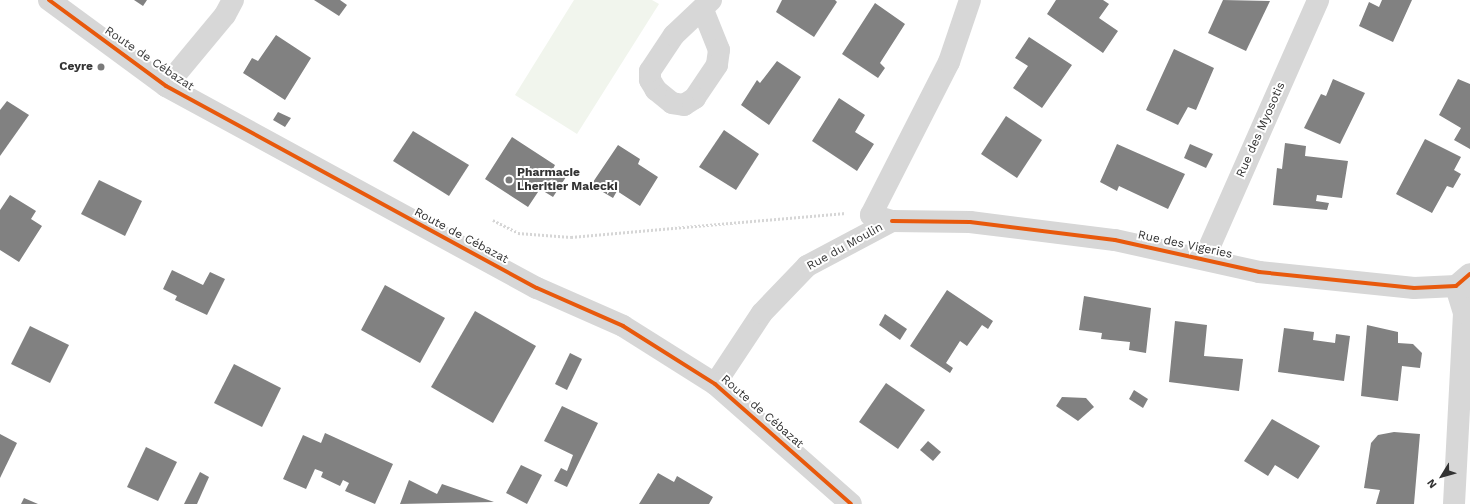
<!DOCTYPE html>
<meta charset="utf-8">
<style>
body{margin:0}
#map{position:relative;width:1470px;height:504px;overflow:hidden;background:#fff;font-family:"Work Sans",sans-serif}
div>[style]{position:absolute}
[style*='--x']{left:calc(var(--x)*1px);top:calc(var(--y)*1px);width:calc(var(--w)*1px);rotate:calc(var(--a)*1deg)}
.green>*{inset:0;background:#f1f5ed}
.building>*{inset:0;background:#818181}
.path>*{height:2.5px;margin-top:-1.25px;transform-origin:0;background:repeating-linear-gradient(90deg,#d6d6d6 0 2px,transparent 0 4px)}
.minor>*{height:22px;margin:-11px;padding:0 11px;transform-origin:11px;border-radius:11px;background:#d7d7d7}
.tertiary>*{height:22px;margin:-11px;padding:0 11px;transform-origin:11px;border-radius:11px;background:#d7d7d7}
.cycleway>*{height:4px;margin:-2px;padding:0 2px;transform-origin:2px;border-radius:2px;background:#e8590c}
.dots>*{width:11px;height:11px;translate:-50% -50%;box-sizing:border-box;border:2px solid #fff;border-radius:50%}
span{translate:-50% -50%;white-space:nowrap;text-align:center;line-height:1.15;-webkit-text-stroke:4px #fff;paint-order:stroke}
.street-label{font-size:12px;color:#333}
.poi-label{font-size:12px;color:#333;font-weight:700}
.right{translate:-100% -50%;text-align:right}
.left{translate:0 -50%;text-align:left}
.north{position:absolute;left:1422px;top:456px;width:40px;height:40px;-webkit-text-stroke:3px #fff;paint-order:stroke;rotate:233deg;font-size:11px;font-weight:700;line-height:16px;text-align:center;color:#333}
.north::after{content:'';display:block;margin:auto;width:14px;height:18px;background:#333;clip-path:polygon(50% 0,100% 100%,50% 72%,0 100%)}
</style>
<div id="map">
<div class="green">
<i style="clip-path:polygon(574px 0,652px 0,659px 4px,577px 134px,515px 95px)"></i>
</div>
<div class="building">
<i style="clip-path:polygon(134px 0,147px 0,143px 6px)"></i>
<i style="clip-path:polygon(314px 0,340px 0,347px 5px,339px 16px)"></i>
<i style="clip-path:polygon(782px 0,835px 0,837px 2px,814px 37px,776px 12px)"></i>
<i style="clip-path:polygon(1056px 0,1103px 0,1109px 4px,1099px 18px,1118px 31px,1103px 53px,1047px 14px)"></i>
<i style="clip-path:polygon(1223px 0,1270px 1px,1246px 51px,1208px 33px)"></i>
<i style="clip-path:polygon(1382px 0,1412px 0,1393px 42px,1359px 26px,1369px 2px,1379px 7px)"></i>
<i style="clip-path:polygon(875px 3px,905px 24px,880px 63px,885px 68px,878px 78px,842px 54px)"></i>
<i style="clip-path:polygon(276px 35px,311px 58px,285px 100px,243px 73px,252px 58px,258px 61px)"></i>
<i style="clip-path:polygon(1029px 37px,1072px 65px,1042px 108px,1013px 88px,1028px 66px,1015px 58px)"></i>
<i style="clip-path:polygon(1174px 49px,1214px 68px,1196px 110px,1188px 107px,1178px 125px,1146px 110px)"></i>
<i style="clip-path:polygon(777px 61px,801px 77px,769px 125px,741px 105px,757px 80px,760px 83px)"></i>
<i style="clip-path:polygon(1333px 79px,1365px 93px,1340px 144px,1304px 128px,1321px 94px,1326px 96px)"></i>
<i style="clip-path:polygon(1458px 79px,1470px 84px,1470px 149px,1454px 140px,1461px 128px,1439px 115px)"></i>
<i style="clip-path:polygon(839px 98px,865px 115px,855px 132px,874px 144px,857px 171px,812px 141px)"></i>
<i style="clip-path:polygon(7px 101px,29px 115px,0 156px,0 110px)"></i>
<i style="clip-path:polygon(278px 112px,291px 118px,285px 127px,273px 120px)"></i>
<i style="clip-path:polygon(1006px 116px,1042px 140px,1017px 178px,981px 154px)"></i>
<i style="clip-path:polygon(724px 130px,759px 154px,736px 190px,699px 167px)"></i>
<i style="clip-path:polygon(413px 131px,469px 165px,449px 196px,393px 161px)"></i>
<i style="clip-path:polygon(512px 137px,555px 165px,553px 169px,566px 177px,553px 197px,540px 189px,528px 207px,485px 179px)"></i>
<i style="clip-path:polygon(1425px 139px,1461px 157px,1454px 170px,1461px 174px,1453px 188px,1447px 186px,1432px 213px,1396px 194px)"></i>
<i style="clip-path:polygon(1285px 143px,1306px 146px,1305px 156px,1348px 161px,1342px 198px,1317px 195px,1316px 201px,1329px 203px,1327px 210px,1273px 205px,1277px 168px,1282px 169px)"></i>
<i style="clip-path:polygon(1117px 144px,1185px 174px,1168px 209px,1119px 186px,1117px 191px,1100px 182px)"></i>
<i style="clip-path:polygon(1190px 144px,1213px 154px,1206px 168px,1184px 158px)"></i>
<i style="clip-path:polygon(618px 145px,640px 159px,638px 164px,658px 177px,640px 206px,617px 191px,613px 198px,591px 185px)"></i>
<i style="clip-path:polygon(99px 180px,142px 201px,125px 236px,81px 214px)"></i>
<i style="clip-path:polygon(10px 195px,36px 211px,31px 219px,42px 226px,19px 262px,0 250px,0 210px)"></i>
<i style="clip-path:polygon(172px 270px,203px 285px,210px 272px,225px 279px,207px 315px,175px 300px,177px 296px,163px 289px)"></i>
<i style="clip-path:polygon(385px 285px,445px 318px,420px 363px,361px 330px)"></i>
<i style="clip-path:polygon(947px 290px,993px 321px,988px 329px,982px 325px,967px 346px,960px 341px,946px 363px,953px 368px,950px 373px,910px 346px)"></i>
<i style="clip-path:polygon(1084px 296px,1151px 308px,1146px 353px,1129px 350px,1130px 342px,1101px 339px,1102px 333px,1079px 330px)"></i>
<i style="clip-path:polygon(475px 311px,536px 346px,493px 423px,431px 387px)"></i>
<i style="clip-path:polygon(885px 314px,907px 329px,900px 340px,879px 325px)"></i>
<i style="clip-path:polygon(1175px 321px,1207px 325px,1204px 356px,1243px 359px,1239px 391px,1169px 382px)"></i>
<i style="clip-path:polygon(1367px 325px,1398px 332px,1398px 343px,1413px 344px,1422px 353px,1420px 368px,1402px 366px,1398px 401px,1361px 396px)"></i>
<i style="clip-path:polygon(30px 326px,69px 345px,50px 383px,11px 364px)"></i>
<i style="clip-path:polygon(1284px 328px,1314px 332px,1313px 340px,1335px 343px,1336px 334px,1350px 336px,1344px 381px,1278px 372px)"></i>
<i style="clip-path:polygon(570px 353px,582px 359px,567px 390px,555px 384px)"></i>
<i style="clip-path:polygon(234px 364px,281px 388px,262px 427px,214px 403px)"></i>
<i style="clip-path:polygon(886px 383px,925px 410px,898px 449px,859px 422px)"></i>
<i style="clip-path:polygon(1134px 390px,1148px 399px,1143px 408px,1129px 399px)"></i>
<i style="clip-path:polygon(1062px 397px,1086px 398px,1094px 407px,1078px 421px,1056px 406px)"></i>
<i style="clip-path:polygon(562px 406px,598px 423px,567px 487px,554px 481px,561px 468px,567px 471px,573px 455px,544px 441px)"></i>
<i style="clip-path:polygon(1272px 419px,1320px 446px,1298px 479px,1275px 465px,1268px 476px,1244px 461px)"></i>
<i style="clip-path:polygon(1394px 432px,1420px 434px,1414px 504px,1376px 504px,1380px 490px,1364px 488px,1371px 443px,1378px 435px)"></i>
<i style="clip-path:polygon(325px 433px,393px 464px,375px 504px,345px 491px,349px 483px,343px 480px,340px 486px,321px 477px,323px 472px,315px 469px,306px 489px,283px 479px,303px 435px,321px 443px)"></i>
<i style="clip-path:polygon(0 434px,17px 443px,0 478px)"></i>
<i style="clip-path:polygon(928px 441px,941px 452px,933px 461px,920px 450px)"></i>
<i style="clip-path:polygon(146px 447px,177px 462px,158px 501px,127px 487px)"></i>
<i style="clip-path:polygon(521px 465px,542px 475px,527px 504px,506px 493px)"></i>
<i style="clip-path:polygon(200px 472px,209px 477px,197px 504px,184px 504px)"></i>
<i style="clip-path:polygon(658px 473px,674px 482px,677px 476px,713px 497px,709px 504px,639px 504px)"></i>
<i style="clip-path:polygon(409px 480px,437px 494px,442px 484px,494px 502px,400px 504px)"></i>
<i style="clip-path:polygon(24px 498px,38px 504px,21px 504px)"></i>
</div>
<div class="path">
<i style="--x:493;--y:220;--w:28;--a:27"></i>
<i style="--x:518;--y:233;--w:53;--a:4.3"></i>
<i style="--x:571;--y:237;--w:276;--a:-5"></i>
</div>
<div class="minor">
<i style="--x:703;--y:10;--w:43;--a:68.2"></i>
<i style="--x:719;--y:50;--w:15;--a:98"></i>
<i style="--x:717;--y:65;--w:40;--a:124"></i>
<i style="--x:695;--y:98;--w:13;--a:148"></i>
<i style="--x:684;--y:105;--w:12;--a:-171"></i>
<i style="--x:672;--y:103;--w:21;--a:-141"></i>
<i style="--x:656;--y:90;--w:12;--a:-121"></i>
<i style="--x:650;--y:80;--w:9;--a:-90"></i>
<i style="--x:650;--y:71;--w:43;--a:-56.3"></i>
<i style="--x:674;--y:35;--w:51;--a:-43.4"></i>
<i style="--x:166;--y:86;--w:92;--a:-50.3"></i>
<i style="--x:225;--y:15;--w:17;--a:-62"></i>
<i style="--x:892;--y:221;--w:78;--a:0.7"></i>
<i style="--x:970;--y:222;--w:146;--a:7.1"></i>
<i style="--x:1115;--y:240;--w:148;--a:12.5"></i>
<i style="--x:1259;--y:272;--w:156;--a:5.9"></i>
<i style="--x:1414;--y:288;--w:42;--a:-2.7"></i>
<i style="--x:1456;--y:286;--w:18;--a:-41"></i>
<i style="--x:1204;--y:259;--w:283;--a:-66.2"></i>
<i style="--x:715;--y:384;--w:85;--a:-56.5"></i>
<i style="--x:762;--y:313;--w:65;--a:-46.2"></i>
<i style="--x:807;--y:266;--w:96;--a:-27.9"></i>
<i style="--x:892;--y:221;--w:22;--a:-164"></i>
<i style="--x:871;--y:215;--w:172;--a:-63"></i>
<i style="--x:949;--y:62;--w:65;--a:-71.3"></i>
<i style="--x:1454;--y:504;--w:191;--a:-87"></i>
<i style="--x:1464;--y:313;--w:28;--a:-107"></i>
<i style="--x:1456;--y:286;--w:14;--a:4"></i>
</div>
<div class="tertiary">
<i style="--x:49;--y:0;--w:145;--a:36.3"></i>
<i style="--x:166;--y:86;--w:422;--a:28.6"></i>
<i style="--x:537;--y:288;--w:94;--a:23.8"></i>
<i style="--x:623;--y:326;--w:109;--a:32.2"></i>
<i style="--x:715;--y:384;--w:181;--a:41.4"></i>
</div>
<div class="cycleway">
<i style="--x:49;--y:0;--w:145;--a:36.3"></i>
<i style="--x:166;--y:86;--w:422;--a:28.6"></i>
<i style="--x:537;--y:288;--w:94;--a:23.8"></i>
<i style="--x:623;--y:326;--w:109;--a:32.2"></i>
<i style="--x:715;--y:384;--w:181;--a:41.4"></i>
<i style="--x:892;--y:221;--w:78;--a:0.7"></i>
<i style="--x:970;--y:222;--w:146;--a:7.1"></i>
<i style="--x:1115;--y:240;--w:148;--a:12.5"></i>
<i style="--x:1259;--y:272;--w:156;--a:5.9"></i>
<i style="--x:1414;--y:288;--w:42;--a:-2.7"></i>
<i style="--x:1456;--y:286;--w:18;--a:-41"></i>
</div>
<div class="dots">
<i style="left:101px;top:67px;background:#7a7a7a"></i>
<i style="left:509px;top:180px;background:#7a7a7a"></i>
</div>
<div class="street-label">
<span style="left:149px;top:59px;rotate:34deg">Route de Cébazat</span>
<span style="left:1261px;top:130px;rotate:-66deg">Rue des Myosotis</span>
<span style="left:461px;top:236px;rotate:28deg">Route de Cébazat</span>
<span style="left:1185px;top:245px;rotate:12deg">Rue des Vigeries</span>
<span style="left:845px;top:247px;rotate:-29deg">Rue du Moulin</span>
<span style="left:762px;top:412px;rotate:41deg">Route de Cébazat</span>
</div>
<div class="poi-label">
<span class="right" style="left:93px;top:67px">Ceyre</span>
<span class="left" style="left:517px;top:180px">Pharmacie<br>Lheritier Malecki</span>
</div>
<div class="north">N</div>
</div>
